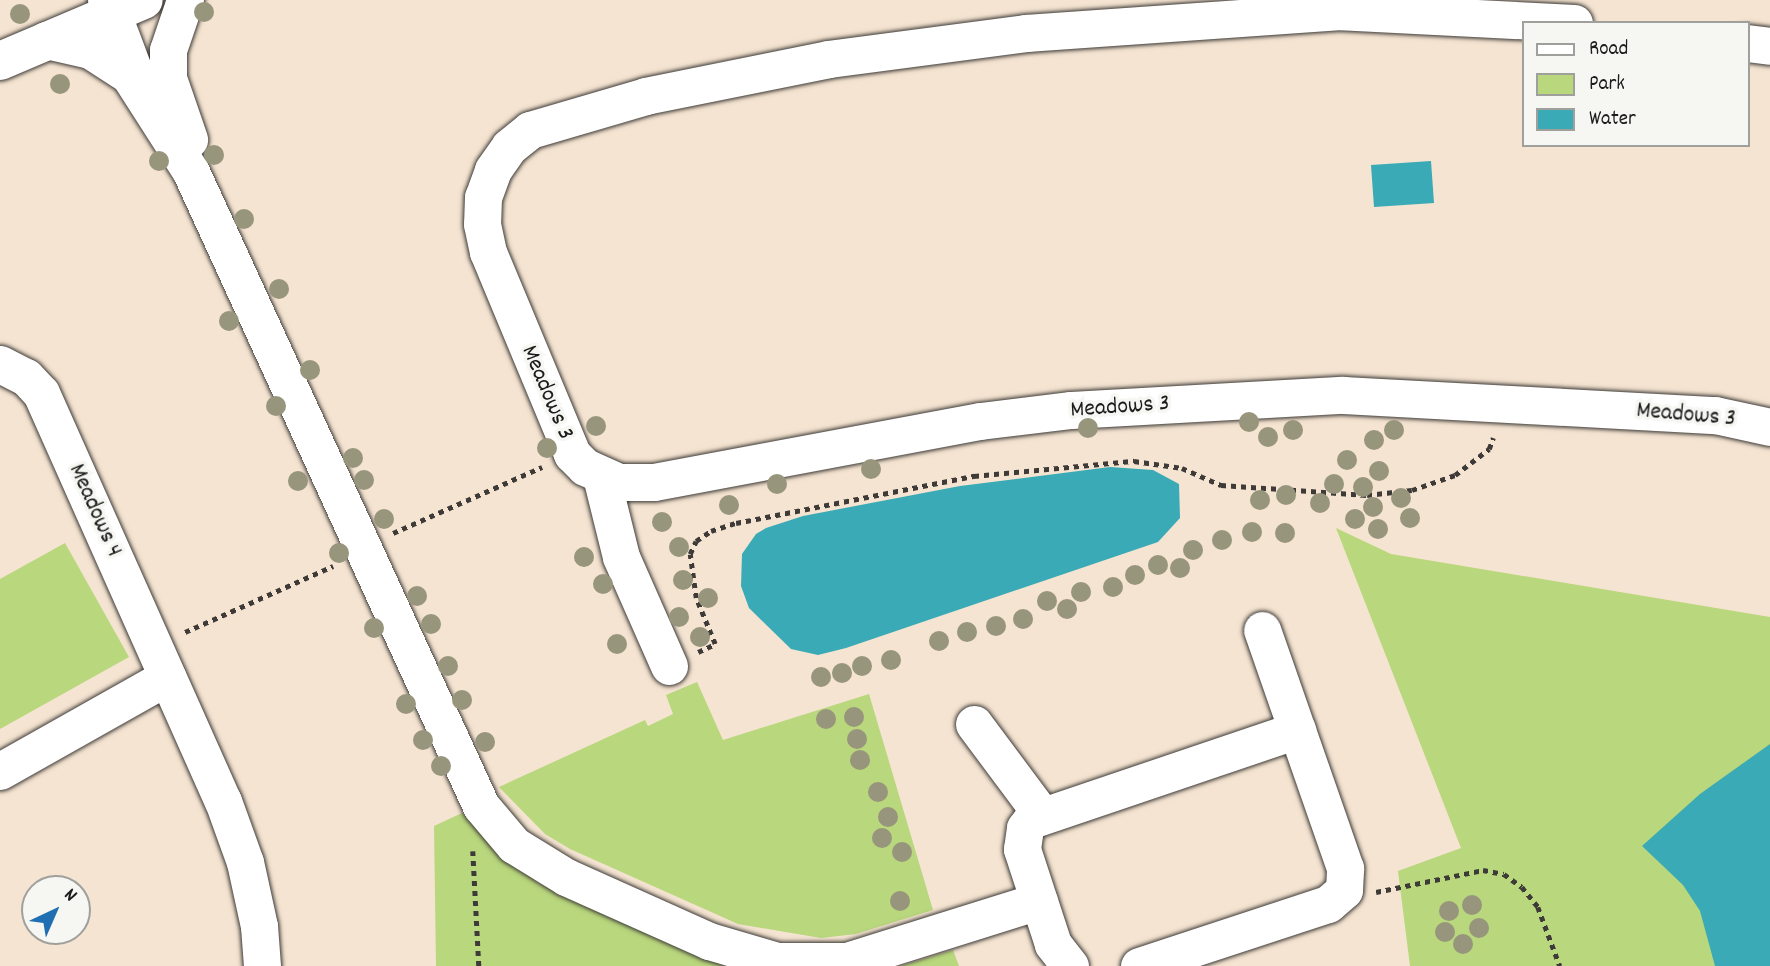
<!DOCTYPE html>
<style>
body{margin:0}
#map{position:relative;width:1770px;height:966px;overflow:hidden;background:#f5e4d1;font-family:Dekko,sans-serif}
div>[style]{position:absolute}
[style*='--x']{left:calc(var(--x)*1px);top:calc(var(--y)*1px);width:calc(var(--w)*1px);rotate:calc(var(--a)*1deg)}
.green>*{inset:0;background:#b9d77d}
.water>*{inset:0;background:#39aab6}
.path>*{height:4.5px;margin-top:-2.25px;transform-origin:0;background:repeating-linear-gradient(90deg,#3d3a37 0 5px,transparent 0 10px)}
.roads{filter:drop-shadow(0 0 2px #3d3a37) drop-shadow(0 0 2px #3d3a37)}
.minor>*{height:37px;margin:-18.5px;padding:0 18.5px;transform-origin:18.5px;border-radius:18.5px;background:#fff}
.major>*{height:38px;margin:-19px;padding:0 19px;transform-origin:19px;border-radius:19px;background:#fff}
.trees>*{width:20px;height:20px;margin:-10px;border-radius:50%;background:#98957d}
span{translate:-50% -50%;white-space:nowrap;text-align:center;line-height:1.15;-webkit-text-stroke:7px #f6f6f2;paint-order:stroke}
.street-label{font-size:24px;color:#1c1c1c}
.legend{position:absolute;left:1522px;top:21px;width:228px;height:126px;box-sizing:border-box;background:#f6f6f2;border:2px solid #9f9f9c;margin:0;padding:9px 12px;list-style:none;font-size:21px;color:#1c1c1c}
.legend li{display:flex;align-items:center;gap:14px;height:35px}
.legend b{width:35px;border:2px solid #9f9f9c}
.north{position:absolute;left:21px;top:875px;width:70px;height:70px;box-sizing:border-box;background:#f6f6f2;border:2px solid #9f9f9c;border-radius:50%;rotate:44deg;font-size:19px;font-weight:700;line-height:28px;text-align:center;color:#1c1c1c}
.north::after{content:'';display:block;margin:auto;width:24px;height:32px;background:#1f6fb2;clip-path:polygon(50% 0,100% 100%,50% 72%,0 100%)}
</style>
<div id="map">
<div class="green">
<i style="clip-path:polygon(1336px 528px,1391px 554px,1770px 617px,1770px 966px,1410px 966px,1398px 871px,1461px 848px)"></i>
<i style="clip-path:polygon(65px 543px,129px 657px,0 729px,0 579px)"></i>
<i style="clip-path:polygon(697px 682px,723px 740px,869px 694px,933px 910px,856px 934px,821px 938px,738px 924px,570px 849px,545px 834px,499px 787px,645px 720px,648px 726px,673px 714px,666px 695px)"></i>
<i style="clip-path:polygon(462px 813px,538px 883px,725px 966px,436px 966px,434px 826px)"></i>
<i style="clip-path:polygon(953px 950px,959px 966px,901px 966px)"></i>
</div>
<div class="water">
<i style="clip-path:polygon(1431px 161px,1434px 203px,1374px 207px,1371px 165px)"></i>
<i style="clip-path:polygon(1110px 467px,1153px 470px,1179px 484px,1180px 518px,1158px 542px,846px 648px,818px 655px,791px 649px,749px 608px,741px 586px,742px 554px,756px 534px,766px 528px,803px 516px,960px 486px)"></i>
<i style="clip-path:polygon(1770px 744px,1770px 966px,1715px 966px,1700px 911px,1683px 885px,1642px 846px,1700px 794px)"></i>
</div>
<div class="path">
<i style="--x:393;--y:533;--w:163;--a:-23.9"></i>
<i style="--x:185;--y:632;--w:162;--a:-24"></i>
<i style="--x:698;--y:652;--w:19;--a:-25"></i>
<i style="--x:715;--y:644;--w:50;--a:-112.4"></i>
<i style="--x:696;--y:598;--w:44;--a:-97.8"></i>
<i style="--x:690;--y:554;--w:14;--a:-65"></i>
<i style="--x:696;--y:541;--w:18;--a:-34"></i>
<i style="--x:711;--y:531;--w:26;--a:-18"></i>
<i style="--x:736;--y:523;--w:243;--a:-11.2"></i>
<i style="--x:974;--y:476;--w:161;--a:-5.4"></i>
<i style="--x:1134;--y:461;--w:49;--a:8.3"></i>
<i style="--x:1182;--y:468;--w:43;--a:23.6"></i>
<i style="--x:1221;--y:485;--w:146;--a:3.9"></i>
<i style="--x:1367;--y:495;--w:45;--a:-6.3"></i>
<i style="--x:1412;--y:490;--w:46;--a:-19.2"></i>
<i style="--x:1455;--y:475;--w:43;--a:-37.4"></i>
<i style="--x:1489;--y:449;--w:12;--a:-70"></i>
<i style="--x:473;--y:851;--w:115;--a:87"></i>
<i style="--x:1376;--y:892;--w:109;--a:-11.6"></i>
<i style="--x:1483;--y:870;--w:21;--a:11"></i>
<i style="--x:1504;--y:874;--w:22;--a:36"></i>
<i style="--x:1522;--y:887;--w:26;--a:51"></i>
<i style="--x:1538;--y:907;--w:63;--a:69.6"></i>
</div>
<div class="roads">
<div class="minor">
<i style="--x:185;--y:0;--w:53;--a:108.8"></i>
<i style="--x:168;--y:50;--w:28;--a:90"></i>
<i style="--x:168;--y:78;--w:65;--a:71"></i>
<i style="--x:1574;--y:23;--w:233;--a:-177.1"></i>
<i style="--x:1341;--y:11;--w:316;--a:176"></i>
<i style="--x:1026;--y:33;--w:199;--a:172.5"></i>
<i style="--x:829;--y:59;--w:187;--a:168.6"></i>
<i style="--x:646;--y:96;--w:121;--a:163.7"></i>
<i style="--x:530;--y:130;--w:27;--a:141"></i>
<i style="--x:509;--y:147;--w:28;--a:125"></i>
<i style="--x:493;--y:170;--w:29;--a:110"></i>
<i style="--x:483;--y:197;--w:27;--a:92"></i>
<i style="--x:482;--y:224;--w:29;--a:78"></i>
<i style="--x:488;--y:252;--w:219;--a:67.4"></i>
<i style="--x:572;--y:454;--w:18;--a:45"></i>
<i style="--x:585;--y:467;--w:36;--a:24"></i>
<i style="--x:618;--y:482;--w:36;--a:0"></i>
<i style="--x:654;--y:482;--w:332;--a:-10.6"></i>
<i style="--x:980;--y:421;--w:92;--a:-6.9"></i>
<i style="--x:1071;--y:410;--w:272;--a:-3.2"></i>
<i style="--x:1343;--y:395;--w:373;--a:3.1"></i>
<i style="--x:1715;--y:415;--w:56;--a:12.3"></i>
<i style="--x:46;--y:40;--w:45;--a:12.8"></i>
<i style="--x:90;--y:50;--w:46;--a:32.7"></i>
<i style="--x:129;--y:75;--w:115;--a:57.4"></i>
<i style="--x:191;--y:172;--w:697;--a:65.42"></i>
<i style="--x:481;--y:806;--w:51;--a:49.8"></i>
<i style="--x:514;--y:845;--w:61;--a:31.6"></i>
<i style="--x:566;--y:877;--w:157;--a:24.1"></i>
<i style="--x:709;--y:941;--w:71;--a:16.4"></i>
<i style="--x:777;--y:961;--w:70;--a:0"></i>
<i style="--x:847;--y:961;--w:201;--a:-17.4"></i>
<i style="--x:1747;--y:43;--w:23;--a:7"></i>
<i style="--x:0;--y:364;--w:29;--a:27"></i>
<i style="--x:26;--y:377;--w:22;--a:47"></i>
<i style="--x:41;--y:393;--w:447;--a:66"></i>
<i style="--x:223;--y:801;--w:65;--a:70.2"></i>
<i style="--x:245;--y:862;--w:66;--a:77.7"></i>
<i style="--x:259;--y:926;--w:40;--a:85.7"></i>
<i style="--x:601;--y:476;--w:83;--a:76.1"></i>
<i style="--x:621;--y:557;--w:119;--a:66.2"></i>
<i style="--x:974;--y:724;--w:112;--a:53.3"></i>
<i style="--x:0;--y:771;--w:192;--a:-29.4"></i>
<i style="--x:1070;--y:966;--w:28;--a:-128"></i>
<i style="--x:1053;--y:944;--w:100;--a:-108.1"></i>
<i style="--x:1022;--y:849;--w:21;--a:-82"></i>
<i style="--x:1025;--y:828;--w:10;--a:-53"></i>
<i style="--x:1031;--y:820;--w:281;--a:-18.7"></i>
<i style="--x:1139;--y:966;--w:199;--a:-18.2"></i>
<i style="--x:1328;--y:904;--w:21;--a:-41"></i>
<i style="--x:1344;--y:890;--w:22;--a:-87"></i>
<i style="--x:1345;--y:868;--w:252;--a:-109.2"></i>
</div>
<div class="major">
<i style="--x:107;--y:0;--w:99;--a:69.4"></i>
<i style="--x:0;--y:61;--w:156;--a:-23"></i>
</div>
</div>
<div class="trees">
<i style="left:204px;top:12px"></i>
<i style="left:20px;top:14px"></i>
<i style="left:60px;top:84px"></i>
<i style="left:214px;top:155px"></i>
<i style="left:159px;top:161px"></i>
<i style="left:244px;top:219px"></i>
<i style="left:279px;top:289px"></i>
<i style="left:229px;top:321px"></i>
<i style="left:310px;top:370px"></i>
<i style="left:276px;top:406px"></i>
<i style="left:1249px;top:422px"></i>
<i style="left:596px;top:426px"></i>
<i style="left:1088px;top:428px"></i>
<i style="left:1293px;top:430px"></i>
<i style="left:1394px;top:430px"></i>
<i style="left:1268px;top:437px"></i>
<i style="left:1374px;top:440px"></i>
<i style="left:547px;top:448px"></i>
<i style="left:353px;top:458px"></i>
<i style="left:1347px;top:460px"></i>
<i style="left:871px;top:469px"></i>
<i style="left:1379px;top:471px"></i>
<i style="left:364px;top:480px"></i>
<i style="left:298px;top:481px"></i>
<i style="left:777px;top:484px"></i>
<i style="left:1334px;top:484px"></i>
<i style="left:1363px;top:487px"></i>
<i style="left:1286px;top:495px"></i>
<i style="left:1401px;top:498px"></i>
<i style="left:1260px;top:500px"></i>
<i style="left:1320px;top:503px"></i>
<i style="left:729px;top:505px"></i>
<i style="left:1373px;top:507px"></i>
<i style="left:1410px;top:518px"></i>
<i style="left:384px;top:519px"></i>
<i style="left:1355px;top:519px"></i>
<i style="left:662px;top:522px"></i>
<i style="left:1378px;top:529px"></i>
<i style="left:1252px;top:532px"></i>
<i style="left:1285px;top:533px"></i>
<i style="left:1222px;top:540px"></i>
<i style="left:679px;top:547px"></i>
<i style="left:1193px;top:550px"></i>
<i style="left:339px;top:553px"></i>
<i style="left:584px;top:557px"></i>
<i style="left:1158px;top:565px"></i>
<i style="left:1180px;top:568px"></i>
<i style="left:1135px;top:575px"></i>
<i style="left:683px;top:580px"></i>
<i style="left:603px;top:584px"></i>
<i style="left:1113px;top:587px"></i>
<i style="left:1081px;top:592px"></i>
<i style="left:417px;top:596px"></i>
<i style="left:708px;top:598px"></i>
<i style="left:1047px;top:601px"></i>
<i style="left:1067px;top:609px"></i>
<i style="left:679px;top:617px"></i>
<i style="left:1023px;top:619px"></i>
<i style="left:431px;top:624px"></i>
<i style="left:996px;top:626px"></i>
<i style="left:374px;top:628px"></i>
<i style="left:967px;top:632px"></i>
<i style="left:700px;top:637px"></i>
<i style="left:939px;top:641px"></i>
<i style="left:617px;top:644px"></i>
<i style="left:891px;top:660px"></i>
<i style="left:448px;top:666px"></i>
<i style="left:862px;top:666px"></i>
<i style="left:842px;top:673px"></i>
<i style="left:821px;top:677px"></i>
<i style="left:462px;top:700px"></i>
<i style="left:406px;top:704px"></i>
<i style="left:854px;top:717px"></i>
<i style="left:826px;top:719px"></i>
<i style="left:857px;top:739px"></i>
<i style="left:423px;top:740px"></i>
<i style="left:485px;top:742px"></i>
<i style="left:860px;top:760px"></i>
<i style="left:441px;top:766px"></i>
<i style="left:878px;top:792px"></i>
<i style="left:888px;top:817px"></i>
<i style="left:882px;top:838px"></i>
<i style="left:902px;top:852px"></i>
<i style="left:900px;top:901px"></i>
<i style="left:1472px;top:905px"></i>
<i style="left:1449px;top:911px"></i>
<i style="left:1479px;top:928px"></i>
<i style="left:1445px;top:932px"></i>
<i style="left:1463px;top:944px"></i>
</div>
<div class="street-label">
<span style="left:546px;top:393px;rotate:67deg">Meadows 3</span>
<span style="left:1120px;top:408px;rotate:-4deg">Meadows 3</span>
<span style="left:1686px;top:416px;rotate:5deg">Meadows 3</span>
<span style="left:94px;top:511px;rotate:66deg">Meadows 4</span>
</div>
<ul class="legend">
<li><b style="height:9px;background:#fff"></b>Road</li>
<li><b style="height:19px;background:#b9d77d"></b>Park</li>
<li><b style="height:19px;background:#39aab6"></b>Water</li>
</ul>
<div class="north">N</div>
</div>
